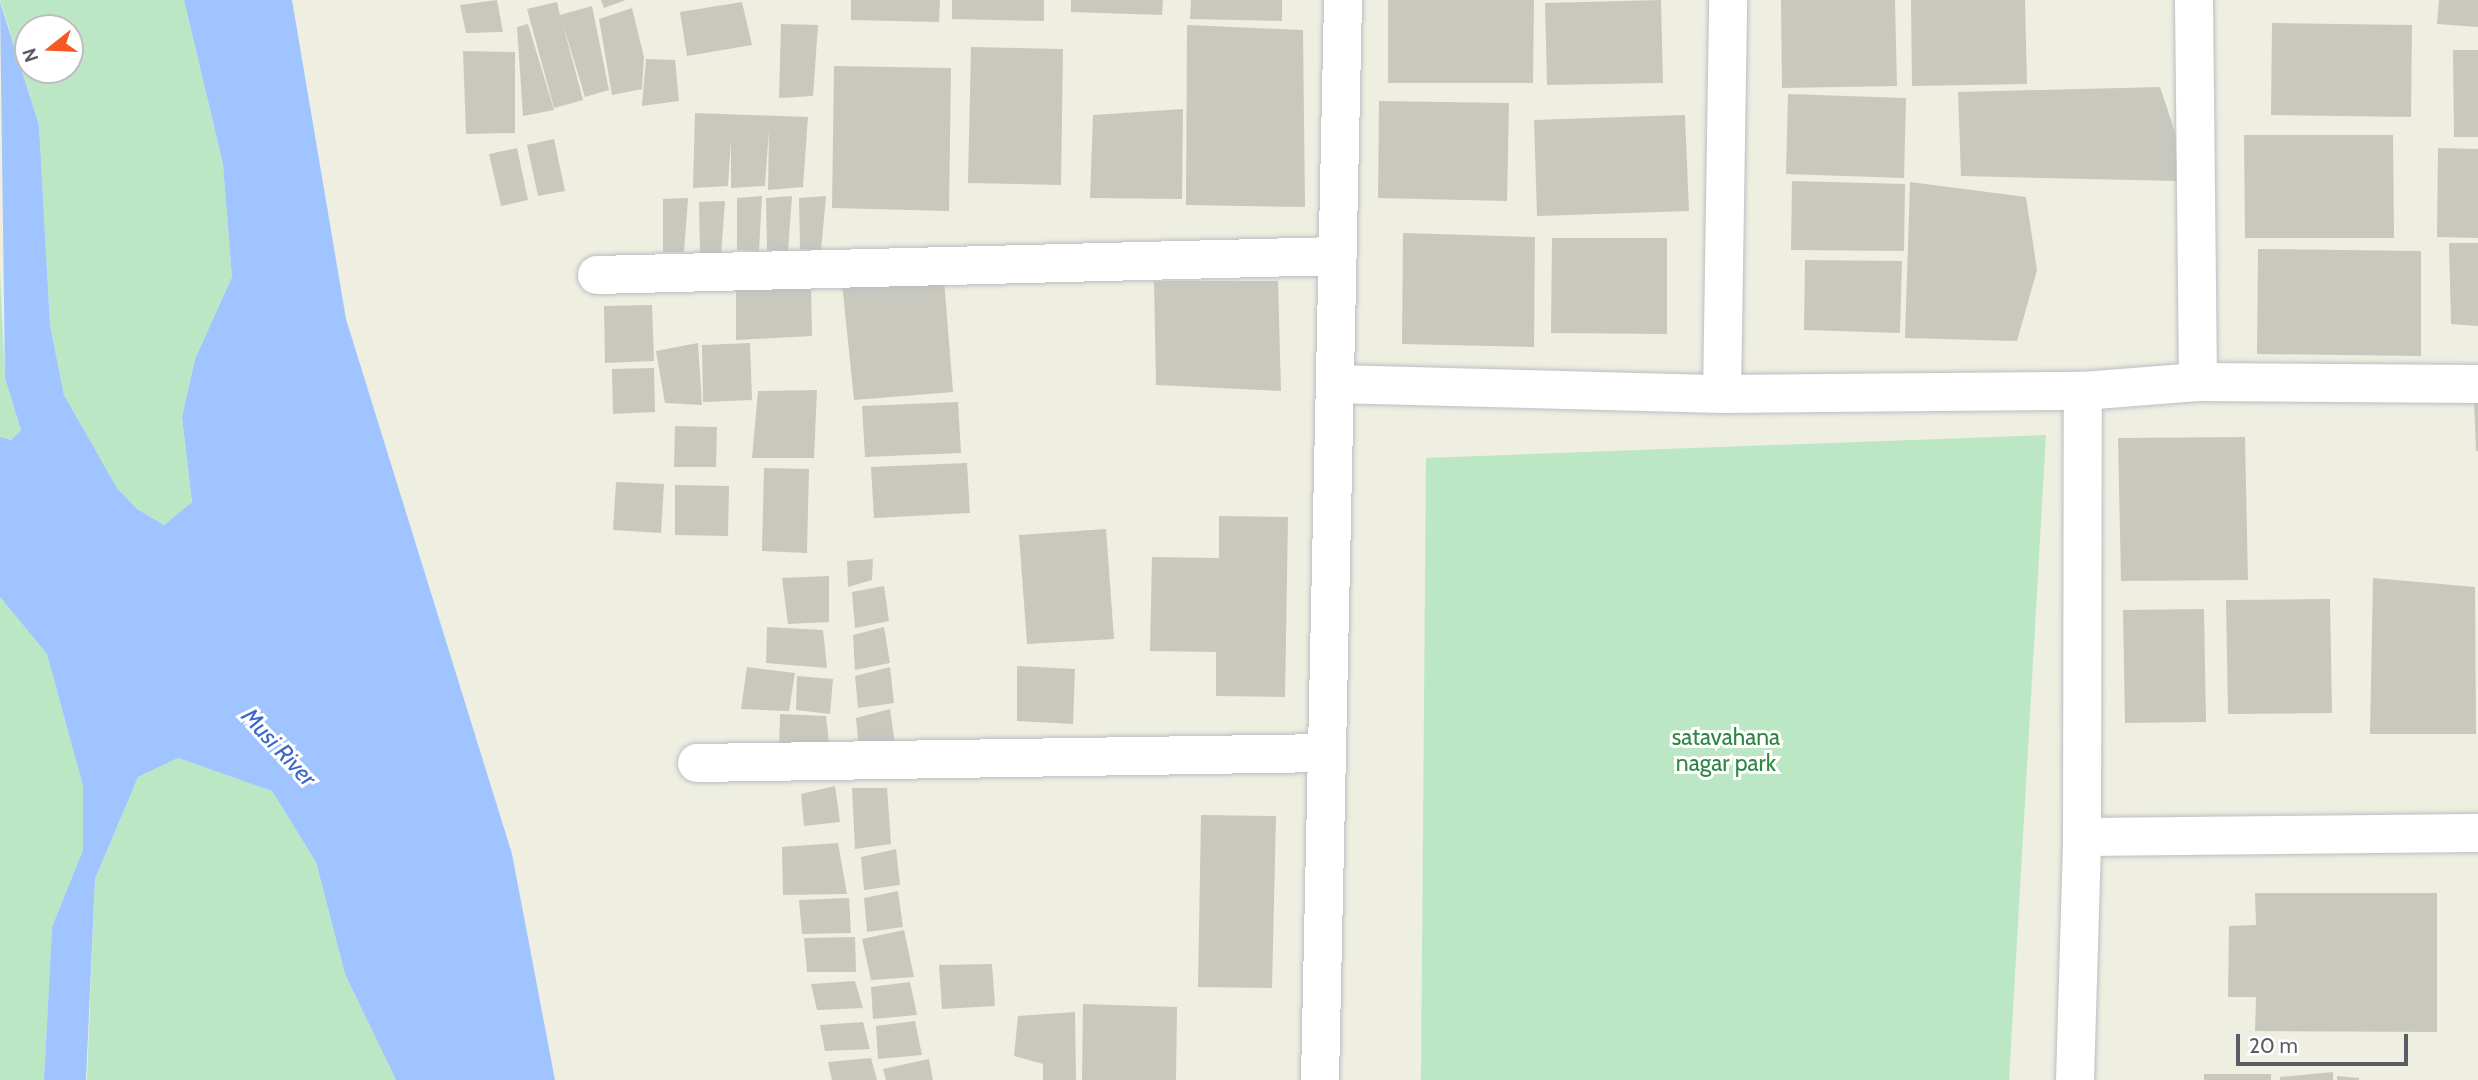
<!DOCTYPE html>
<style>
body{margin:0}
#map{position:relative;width:2478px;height:1080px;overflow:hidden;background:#eeeee1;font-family:Cabin,sans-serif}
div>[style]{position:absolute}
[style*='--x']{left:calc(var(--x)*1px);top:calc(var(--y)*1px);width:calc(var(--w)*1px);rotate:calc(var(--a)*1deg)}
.green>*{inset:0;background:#bce7c4}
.water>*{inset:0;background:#a0c4ff}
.building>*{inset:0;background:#c9c8be}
.roads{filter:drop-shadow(0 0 2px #bcbdc4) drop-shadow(0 0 2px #bcbdc4)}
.street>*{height:38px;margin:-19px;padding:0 19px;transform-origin:19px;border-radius:19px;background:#fff}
span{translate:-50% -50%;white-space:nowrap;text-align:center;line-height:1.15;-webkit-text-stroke:6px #fff;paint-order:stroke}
.park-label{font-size:23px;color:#2f8643}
.water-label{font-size:24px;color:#3b66ca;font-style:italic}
.north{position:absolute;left:14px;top:14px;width:70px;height:70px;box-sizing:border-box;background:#fff;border:2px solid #bdbec1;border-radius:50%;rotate:252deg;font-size:19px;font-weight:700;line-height:28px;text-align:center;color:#5a5c63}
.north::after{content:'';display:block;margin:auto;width:24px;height:32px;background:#f45a22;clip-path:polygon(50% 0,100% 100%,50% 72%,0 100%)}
.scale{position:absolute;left:2236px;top:1034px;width:172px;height:32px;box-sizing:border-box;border:4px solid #5a5c63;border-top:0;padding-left:9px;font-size:21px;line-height:24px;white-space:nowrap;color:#5a5c63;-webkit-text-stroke:5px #fff;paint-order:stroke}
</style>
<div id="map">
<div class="green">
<i style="clip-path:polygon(evenodd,0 0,184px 0,223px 164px,232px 277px,195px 359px,182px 417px,192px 502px,164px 525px,137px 509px,117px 488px,64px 395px,50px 325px,39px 125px,0 0,28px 28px,70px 28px,70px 70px,28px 70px,28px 28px)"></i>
<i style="clip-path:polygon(0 271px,5px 378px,21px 430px,11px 440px,0 437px)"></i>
<i style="clip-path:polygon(2046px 435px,2009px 1080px,1421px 1080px,1426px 458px)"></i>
<i style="clip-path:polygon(0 597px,47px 654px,83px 786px,83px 850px,52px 927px,44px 1080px,0 1080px)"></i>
<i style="clip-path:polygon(178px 758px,272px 791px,316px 862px,345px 974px,396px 1080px,87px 1080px,95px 879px,138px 777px)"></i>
</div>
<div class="water">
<i style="clip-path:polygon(184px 0,292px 0,346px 319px,512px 854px,555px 1080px,396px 1080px,345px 974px,316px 862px,272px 791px,178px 758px,138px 777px,95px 879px,86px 1080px,44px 1080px,52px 927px,83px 850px,83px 786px,47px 654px,0 597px,0 437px,11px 440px,21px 430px,5px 378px,0 2px,39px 125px,50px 325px,64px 395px,117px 488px,137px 509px,164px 525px,192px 502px,182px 417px,195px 359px,232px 277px,223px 164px)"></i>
</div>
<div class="building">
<i style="clip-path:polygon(497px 0,503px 32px,466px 33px,460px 5px)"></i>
<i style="clip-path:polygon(601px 0,626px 0,604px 8px)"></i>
<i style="clip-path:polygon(851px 0,940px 0,939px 22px,851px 20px)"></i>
<i style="clip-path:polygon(952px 0,1044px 0,1044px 21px,952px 19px)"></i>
<i style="clip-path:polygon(1071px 0,1163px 0,1162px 15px,1071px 12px)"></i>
<i style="clip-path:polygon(1191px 0,1282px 0,1282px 21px,1190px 19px)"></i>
<i style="clip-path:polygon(1388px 0,1534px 0,1533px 83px,1388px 83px)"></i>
<i style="clip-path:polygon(1661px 0,1663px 83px,1547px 85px,1545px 3px)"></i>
<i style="clip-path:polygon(1781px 0,1895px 0,1897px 86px,1782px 88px)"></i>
<i style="clip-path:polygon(1911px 0,2025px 0,2027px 84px,1912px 86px)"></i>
<i style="clip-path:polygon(2439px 0,2478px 0,2478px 27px,2437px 24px)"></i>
<i style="clip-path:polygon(557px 2px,560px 15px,592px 6px,609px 90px,585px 97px,562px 21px,583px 100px,554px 108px,527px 9px)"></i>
<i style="clip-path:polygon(742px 2px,752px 45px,687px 56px,680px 12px)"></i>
<i style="clip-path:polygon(632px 8px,644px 57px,642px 89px,612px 95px,599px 19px)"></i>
<i style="clip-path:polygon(2272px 23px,2412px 25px,2411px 117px,2271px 115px)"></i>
<i style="clip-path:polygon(528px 24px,554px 110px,523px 116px,517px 27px)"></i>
<i style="clip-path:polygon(781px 24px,818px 25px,813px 96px,779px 98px)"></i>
<i style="clip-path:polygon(1187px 25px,1303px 30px,1305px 207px,1186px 205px)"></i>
<i style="clip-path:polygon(971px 47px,1063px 49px,1061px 185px,968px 183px)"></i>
<i style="clip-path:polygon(2453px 50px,2478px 50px,2478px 137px,2454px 137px)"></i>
<i style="clip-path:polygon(463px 51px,515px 52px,515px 133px,466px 134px)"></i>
<i style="clip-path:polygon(646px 59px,675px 60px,679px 101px,642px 106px)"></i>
<i style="clip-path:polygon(834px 66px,951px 68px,949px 211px,832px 208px)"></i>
<i style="clip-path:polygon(2160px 87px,2175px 132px,2178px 181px,1961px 176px,1958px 92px)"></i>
<i style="clip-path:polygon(1788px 94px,1906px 98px,1904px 178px,1786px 174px)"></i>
<i style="clip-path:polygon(1379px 101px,1509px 103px,1507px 201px,1378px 198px)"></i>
<i style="clip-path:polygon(1183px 109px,1182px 199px,1090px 198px,1093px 115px)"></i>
<i style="clip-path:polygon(695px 113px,808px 117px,803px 187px,768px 190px,769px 130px,765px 186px,731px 188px,731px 140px,728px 186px,693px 188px)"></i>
<i style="clip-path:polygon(1685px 115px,1689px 211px,1537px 216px,1534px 120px)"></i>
<i style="clip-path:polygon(2244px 135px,2393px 135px,2394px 238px,2245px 238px)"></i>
<i style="clip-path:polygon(554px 139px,565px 191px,538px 196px,527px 145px)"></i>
<i style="clip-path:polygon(517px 148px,528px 200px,501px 206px,489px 154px)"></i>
<i style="clip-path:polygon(2438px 148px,2478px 149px,2478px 238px,2437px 237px)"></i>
<i style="clip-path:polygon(1792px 181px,1905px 184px,1904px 251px,1791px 250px)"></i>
<i style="clip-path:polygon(1910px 182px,2026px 197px,2037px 270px,2017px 341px,1905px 338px)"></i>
<i style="clip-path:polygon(762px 196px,759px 251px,737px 250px,737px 198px)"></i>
<i style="clip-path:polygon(792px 196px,788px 251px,767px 250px,766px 198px)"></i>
<i style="clip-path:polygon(826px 196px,821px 251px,800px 249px,799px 198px)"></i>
<i style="clip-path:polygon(688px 198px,684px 252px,663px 252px,663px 199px)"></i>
<i style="clip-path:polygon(725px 201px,721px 256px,700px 255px,699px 202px)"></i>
<i style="clip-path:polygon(1403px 233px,1535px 237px,1534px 347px,1402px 344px)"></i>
<i style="clip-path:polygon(1552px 238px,1667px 238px,1667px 334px,1551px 333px)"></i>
<i style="clip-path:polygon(2449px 243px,2478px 243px,2478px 326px,2451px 324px)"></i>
<i style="clip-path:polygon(2258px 249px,2421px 251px,2421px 356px,2257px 354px)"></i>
<i style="clip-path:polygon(1805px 260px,1902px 261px,1900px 333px,1804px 330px)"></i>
<i style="clip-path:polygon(943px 267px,953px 392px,854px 400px,842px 283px)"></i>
<i style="clip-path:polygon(1154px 281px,1278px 281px,1281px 391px,1156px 385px)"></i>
<i style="clip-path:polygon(736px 283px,811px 285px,812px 336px,736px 340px)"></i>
<i style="clip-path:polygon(652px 305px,654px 361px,605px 363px,604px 306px)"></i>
<i style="clip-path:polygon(698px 343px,702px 405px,665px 403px,656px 351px)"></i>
<i style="clip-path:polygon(750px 343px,752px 400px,703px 402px,702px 345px)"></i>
<i style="clip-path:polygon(654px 368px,655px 412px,613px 414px,612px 369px)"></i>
<i style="clip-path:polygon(817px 390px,814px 458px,752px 458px,758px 391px)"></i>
<i style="clip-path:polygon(2474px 400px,2478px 400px,2478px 451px,2476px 451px)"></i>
<i style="clip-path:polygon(958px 402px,961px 453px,865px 457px,862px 406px)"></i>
<i style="clip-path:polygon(675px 426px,717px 427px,716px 467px,674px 467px)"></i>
<i style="clip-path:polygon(2245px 437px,2248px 580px,2121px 581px,2118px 438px)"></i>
<i style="clip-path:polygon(967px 463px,970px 513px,874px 518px,871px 467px)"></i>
<i style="clip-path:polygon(764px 468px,809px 469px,807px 553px,762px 551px)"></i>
<i style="clip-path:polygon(616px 482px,664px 484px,661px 533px,613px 530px)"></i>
<i style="clip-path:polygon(675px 485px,729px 486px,728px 536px,675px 535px)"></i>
<i style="clip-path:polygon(1219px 516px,1288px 517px,1285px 697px,1216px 696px,1216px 652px,1150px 651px,1152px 557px,1219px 558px)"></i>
<i style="clip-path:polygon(1106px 529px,1114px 639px,1027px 644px,1019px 535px)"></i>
<i style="clip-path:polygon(873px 559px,872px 580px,848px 587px,847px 561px)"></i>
<i style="clip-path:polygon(829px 576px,829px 622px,788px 624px,782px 578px)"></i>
<i style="clip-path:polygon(2373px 578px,2475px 587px,2476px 734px,2370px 734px)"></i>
<i style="clip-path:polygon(884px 586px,889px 621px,855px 628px,852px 592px)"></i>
<i style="clip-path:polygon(2330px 599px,2332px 713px,2228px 714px,2226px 600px)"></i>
<i style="clip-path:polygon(2204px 609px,2206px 722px,2125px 723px,2123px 610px)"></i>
<i style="clip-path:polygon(767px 627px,823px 630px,827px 668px,766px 663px)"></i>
<i style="clip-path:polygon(884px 627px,890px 663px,855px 670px,853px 635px)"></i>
<i style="clip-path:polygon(1017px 666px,1075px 669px,1073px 724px,1017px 721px)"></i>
<i style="clip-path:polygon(747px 667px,795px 673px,789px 711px,741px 709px)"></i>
<i style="clip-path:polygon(890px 667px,894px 703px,858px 708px,855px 676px)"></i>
<i style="clip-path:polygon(797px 676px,833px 679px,830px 714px,796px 710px)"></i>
<i style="clip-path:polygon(890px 709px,895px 745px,859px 750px,856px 718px)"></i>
<i style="clip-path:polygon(780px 714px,826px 716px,830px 753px,779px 752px)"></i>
<i style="clip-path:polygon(835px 786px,840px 822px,804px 826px,801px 794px)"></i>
<i style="clip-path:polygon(852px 788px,887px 788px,891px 844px,855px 849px)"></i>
<i style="clip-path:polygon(1201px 815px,1276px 816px,1272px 988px,1198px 987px)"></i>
<i style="clip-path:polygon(838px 843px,847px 894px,783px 895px,782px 847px)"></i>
<i style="clip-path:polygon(896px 849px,900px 885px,864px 890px,861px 857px)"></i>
<i style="clip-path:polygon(898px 891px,903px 927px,867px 932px,864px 898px)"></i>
<i style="clip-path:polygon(2255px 893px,2437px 893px,2437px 1032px,2255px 1031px,2256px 997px,2228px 997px,2229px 926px,2256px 925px)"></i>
<i style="clip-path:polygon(849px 898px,851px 933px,802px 934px,799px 900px)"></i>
<i style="clip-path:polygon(904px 930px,914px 977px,871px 980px,862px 939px)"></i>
<i style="clip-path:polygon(855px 937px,856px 972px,807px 972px,804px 938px)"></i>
<i style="clip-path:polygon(992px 964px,995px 1006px,942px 1009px,939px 965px)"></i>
<i style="clip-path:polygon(855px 981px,863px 1008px,817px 1010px,811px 984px)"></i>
<i style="clip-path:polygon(910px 982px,917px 1015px,873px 1019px,871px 987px)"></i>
<i style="clip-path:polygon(1083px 1004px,1177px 1007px,1176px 1080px,1082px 1080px)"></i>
<i style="clip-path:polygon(1075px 1012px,1076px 1080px,1043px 1080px,1043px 1064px,1014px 1056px,1018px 1016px)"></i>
<i style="clip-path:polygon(915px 1021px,922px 1055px,878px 1059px,876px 1026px)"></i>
<i style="clip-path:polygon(863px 1022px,870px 1049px,825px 1051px,820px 1025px)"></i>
<i style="clip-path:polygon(871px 1058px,877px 1080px,832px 1080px,828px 1062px)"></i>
<i style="clip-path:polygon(929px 1059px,933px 1080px,886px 1080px,883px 1069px)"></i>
<i style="clip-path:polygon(2333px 1072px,2333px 1080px,2280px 1080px,2280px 1077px)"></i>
<i style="clip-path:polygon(2204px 1074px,2271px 1074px,2271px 1080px,2204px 1080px)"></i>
<i style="clip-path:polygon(2337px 1076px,2359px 1078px,2359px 1080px,2337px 1080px)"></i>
</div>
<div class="roads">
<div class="street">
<i style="--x:2194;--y:0;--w:382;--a:89.4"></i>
<i style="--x:597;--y:275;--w:740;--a:-1.47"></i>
<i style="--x:1335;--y:384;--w:387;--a:1.5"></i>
<i style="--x:1722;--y:394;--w:361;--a:-0.5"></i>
<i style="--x:2083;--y:391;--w:115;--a:-4.5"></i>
<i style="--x:2198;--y:382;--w:280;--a:0.4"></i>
<i style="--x:1722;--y:394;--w:394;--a:-89.1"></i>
<i style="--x:697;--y:763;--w:630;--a:-0.91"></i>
<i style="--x:2082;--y:837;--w:396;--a:-0.6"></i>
<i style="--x:1320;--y:1080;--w:1080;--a:-88.78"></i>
<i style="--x:2075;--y:1080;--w:243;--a:-88.3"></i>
<i style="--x:2082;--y:837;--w:446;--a:-89.9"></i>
</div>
</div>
<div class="park-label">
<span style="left:1726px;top:750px">satavahana<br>nagar park</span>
</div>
<div class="water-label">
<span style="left:279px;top:747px;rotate:47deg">Musi River</span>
</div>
<div class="north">N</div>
<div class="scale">20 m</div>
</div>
